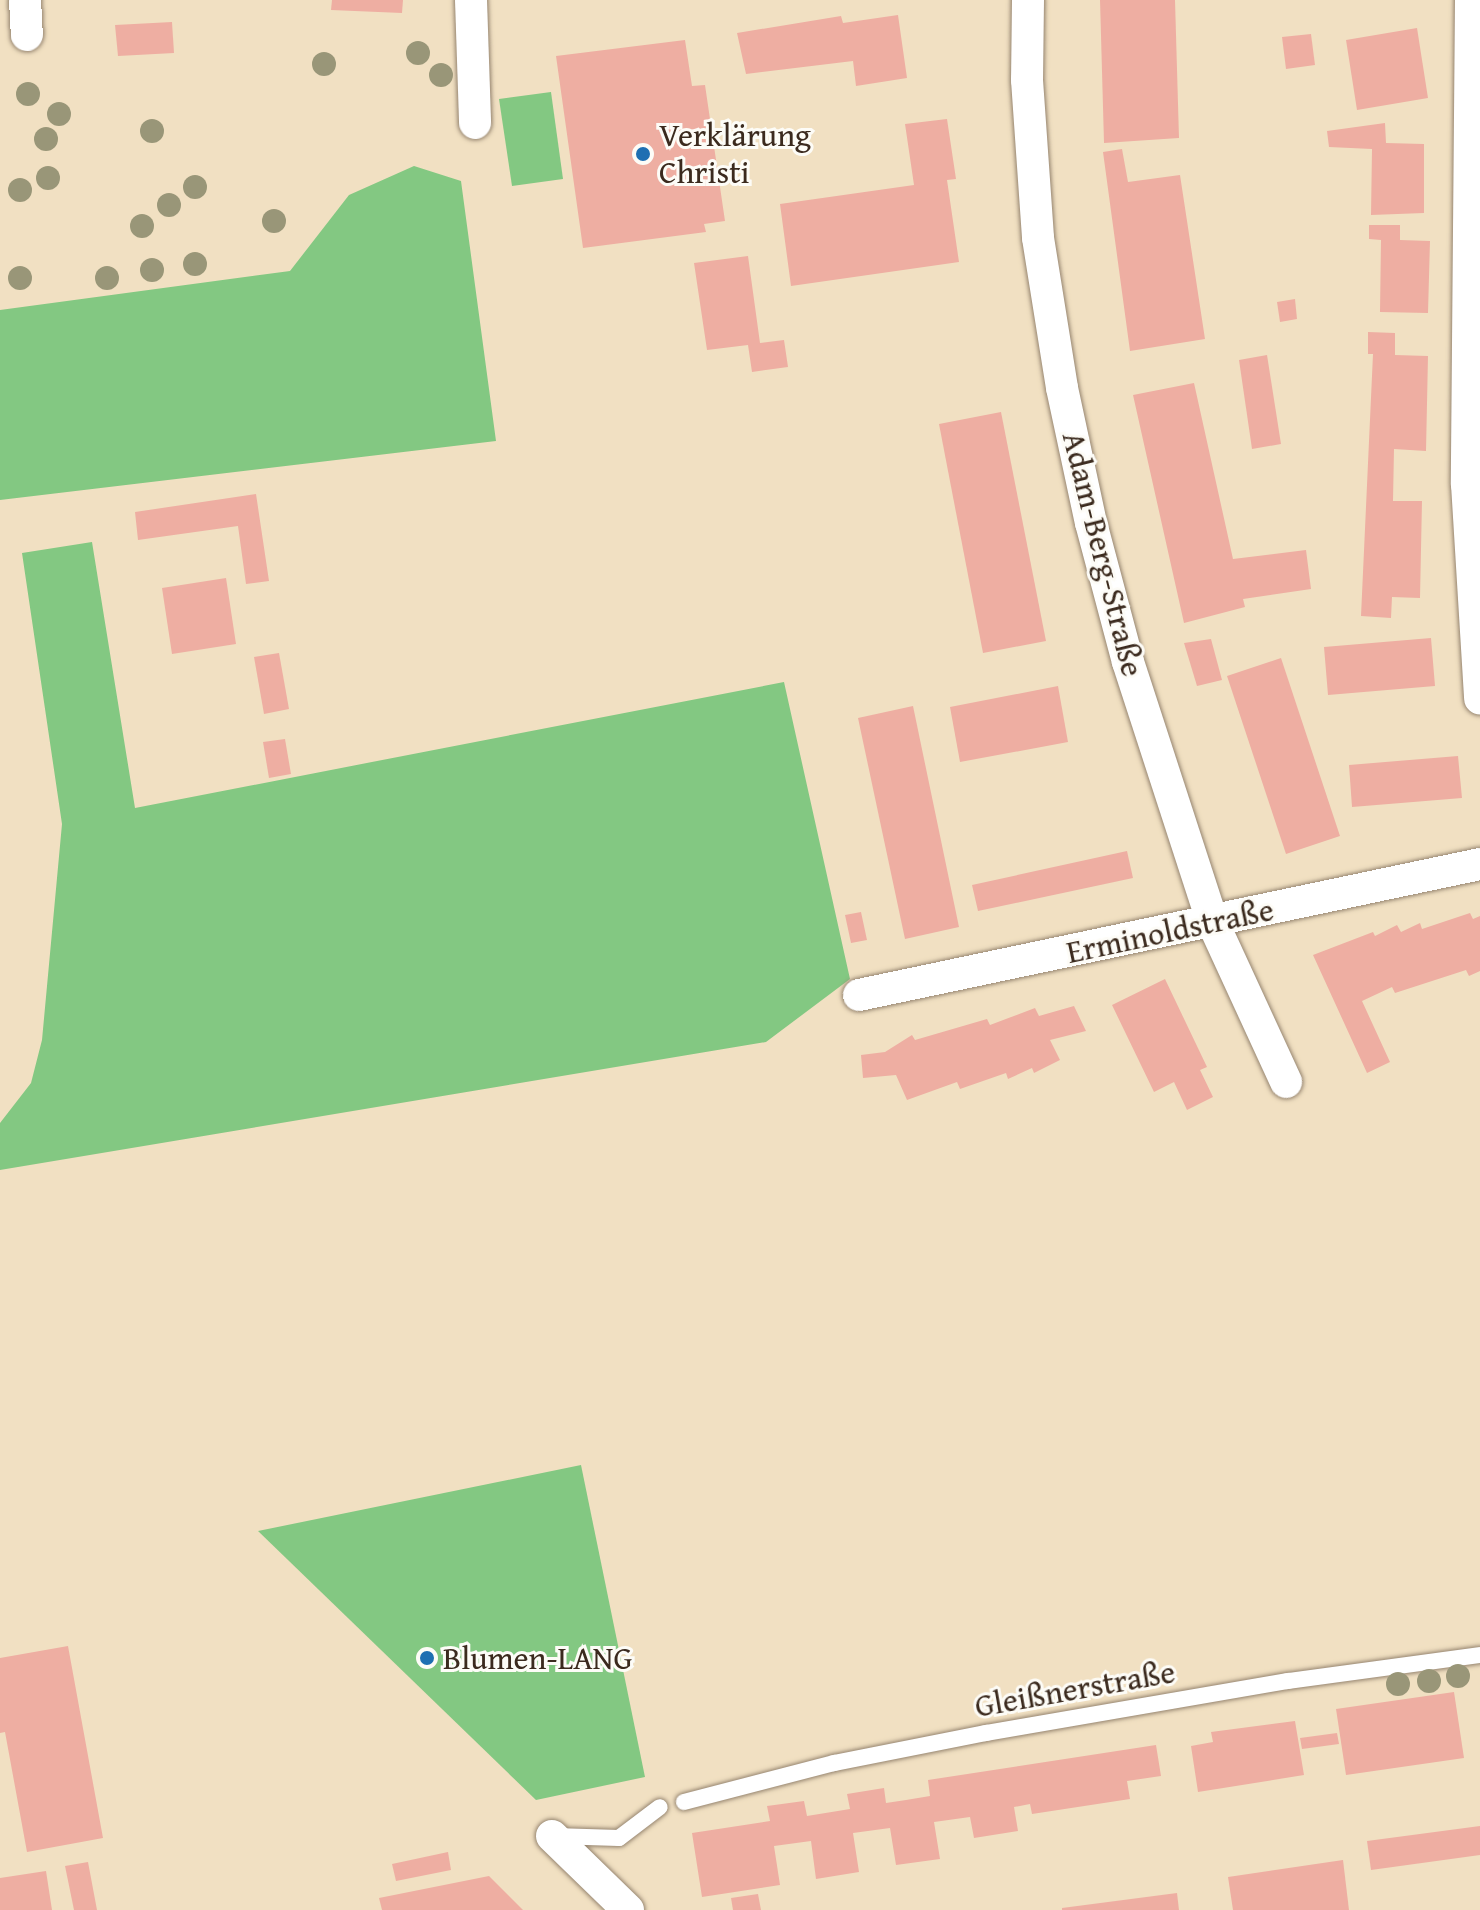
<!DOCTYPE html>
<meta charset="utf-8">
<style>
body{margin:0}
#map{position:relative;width:1480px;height:1910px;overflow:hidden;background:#f1e0c2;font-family:"Gentium Book Plus",serif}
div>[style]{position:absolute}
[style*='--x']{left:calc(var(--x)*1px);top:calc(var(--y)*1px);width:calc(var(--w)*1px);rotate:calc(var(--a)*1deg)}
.green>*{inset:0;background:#83c882}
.building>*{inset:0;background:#eeaea2}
.roads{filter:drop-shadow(0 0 2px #968570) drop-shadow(0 0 2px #968570)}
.lane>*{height:16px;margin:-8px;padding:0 8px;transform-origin:8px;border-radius:8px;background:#fff}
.street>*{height:32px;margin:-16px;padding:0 16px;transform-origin:16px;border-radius:16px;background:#fff}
.trees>*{width:24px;height:24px;margin:-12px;border-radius:50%;background:#999678}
.dots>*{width:22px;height:22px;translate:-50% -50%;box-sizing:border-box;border:4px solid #fdfcf7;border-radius:50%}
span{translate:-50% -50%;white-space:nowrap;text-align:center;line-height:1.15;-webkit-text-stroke:6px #fdfcf7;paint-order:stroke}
.poi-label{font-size:32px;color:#3b2a1e}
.left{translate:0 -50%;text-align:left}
.street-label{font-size:32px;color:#3b2a1e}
</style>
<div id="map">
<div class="green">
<i style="clip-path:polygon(551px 92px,563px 179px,512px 186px,499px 99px)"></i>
<i style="clip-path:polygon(414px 166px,461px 181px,496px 441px,0 500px,0 310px,290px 271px,349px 195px)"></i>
<i style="clip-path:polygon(92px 542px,135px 808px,784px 682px,850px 979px,766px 1042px,0 1170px,0 1123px,31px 1083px,42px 1040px,62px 824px,22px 553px)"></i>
<i style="clip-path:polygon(581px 1465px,645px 1777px,536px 1800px,258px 1531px)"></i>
</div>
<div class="building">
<i style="clip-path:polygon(332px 0,403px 0,402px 13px,331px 10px)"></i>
<i style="clip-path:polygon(1100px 0,1175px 0,1179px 138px,1104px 143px)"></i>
<i style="clip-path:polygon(898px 15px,907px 78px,856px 86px,853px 61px,746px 74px,737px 33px,841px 16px,843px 23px)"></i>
<i style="clip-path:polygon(172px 22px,174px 53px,118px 56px,115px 25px)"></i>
<i style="clip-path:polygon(1417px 28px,1428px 98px,1357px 110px,1346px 40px)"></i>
<i style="clip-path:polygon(1311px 34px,1315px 65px,1286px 69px,1282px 37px)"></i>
<i style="clip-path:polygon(685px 40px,692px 86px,705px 85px,725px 221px,704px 224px,706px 232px,583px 248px,556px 56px)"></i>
<i style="clip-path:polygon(947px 119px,956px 179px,947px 180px,959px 262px,791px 286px,780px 204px,914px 185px,905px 124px)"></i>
<i style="clip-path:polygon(1385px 123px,1386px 143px,1424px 144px,1424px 213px,1371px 215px,1372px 149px,1329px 147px,1327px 131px)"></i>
<i style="clip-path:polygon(1122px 149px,1128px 182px,1180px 175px,1205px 339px,1130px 351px,1103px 152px)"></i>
<i style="clip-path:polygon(1369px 225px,1400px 225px,1400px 240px,1430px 241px,1428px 313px,1380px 312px,1381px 240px,1369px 239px)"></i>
<i style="clip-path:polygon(748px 256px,760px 343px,784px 340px,788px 367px,752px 372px,748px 345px,707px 350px,694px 263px)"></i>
<i style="clip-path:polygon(1295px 299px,1297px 319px,1280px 322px,1277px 302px)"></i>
<i style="clip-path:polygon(1368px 332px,1395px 333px,1395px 355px,1428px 356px,1426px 451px,1394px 449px,1393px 501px,1422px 501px,1420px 598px,1392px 597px,1391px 618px,1361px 616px,1373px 354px,1368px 354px)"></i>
<i style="clip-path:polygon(1267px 355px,1281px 444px,1252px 449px,1239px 360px)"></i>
<i style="clip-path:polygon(1194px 383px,1233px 559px,1306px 550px,1311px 589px,1243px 599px,1245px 607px,1184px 623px,1133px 395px)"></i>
<i style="clip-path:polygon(1001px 412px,1046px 641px,983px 653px,939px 424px)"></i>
<i style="clip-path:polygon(256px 494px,269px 581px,246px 584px,238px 526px,138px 540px,135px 512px)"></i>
<i style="clip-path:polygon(226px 578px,236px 644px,172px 654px,162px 588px)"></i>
<i style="clip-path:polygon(1431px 638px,1435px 686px,1328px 695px,1324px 647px)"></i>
<i style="clip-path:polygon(1211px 639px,1222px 680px,1197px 686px,1184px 643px)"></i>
<i style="clip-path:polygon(279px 653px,289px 709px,264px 714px,254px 657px)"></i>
<i style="clip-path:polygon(1281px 658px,1340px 836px,1286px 854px,1227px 676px)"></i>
<i style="clip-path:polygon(1058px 686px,1068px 742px,960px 762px,950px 707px)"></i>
<i style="clip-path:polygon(913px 706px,959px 927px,905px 939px,858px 718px)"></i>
<i style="clip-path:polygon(285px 739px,291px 774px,269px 778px,263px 742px)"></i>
<i style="clip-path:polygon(1458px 756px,1462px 798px,1352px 807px,1349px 765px)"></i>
<i style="clip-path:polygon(1127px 851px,1133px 878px,978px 911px,972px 885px)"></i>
<i style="clip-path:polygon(861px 912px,867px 940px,851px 943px,845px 915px)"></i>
<i style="clip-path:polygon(1470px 913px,1473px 919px,1480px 916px,1480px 971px,1469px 976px,1466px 970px,1395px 993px,1392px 987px,1362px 1001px,1390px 1062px,1367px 1073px,1313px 955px,1373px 932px,1375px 936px,1397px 925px,1401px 932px,1420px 923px,1422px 929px)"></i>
<i style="clip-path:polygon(1165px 979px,1207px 1067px,1200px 1070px,1213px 1097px,1187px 1110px,1174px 1082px,1154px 1092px,1112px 1005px)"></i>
<i style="clip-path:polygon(1074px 1006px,1086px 1031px,1050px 1040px,1060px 1060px,1034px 1073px,1032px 1068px,1008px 1079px,1006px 1073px,960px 1089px,957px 1082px,907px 1100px,896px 1075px,863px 1078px,861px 1055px,885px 1052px,912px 1035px,915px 1040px,987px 1019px,990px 1025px,1035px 1008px,1039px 1016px)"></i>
<i style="clip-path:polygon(68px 1646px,103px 1838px,27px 1852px,5px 1732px,0 1733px,0 1658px)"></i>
<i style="clip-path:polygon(1454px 1692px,1464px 1758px,1346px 1775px,1336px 1709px)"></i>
<i style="clip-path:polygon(1295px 1721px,1304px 1775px,1198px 1792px,1191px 1746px,1213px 1742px,1211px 1732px)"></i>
<i style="clip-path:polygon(1337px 1733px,1339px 1744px,1302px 1749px,1300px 1738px)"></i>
<i style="clip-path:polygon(1156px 1745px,1161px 1776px,1127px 1781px,1130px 1799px,1032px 1814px,1030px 1804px,1014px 1807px,1018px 1831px,974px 1838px,970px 1817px,934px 1822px,940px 1859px,896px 1865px,890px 1828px,853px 1833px,859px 1872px,816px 1879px,811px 1841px,774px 1846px,780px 1885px,702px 1897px,692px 1833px,770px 1821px,767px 1806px,804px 1801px,807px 1816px,850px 1809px,847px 1794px,884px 1788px,886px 1803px,906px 1800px,930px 1796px,928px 1780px)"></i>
<i style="clip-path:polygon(1480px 1826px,1480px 1855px,1371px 1870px,1367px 1841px)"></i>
<i style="clip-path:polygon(448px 1852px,451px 1870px,396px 1881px,392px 1864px)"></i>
<i style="clip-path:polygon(1343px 1860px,1349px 1910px,1233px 1910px,1228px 1877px)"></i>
<i style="clip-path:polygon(88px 1862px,97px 1910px,74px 1910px,65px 1866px)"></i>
<i style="clip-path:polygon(46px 1871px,52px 1910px,0 1910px,0 1878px)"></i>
<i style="clip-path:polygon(489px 1876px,523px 1910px,382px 1910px,379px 1898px)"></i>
<i style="clip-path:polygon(1177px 1893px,1179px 1910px,1062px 1910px,1062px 1908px)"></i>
<i style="clip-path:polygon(758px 1894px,761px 1910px,733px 1910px,731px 1898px)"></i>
</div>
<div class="roads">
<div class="lane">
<i style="--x:684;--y:1802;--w:155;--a:-14.6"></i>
<i style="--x:834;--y:1763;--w:155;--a:-11.2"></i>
<i style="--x:986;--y:1733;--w:306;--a:-9.8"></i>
<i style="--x:1288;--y:1681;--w:194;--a:-7.7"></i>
<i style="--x:554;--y:1836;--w:65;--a:1.8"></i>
<i style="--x:619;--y:1838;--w:51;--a:-37.1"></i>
</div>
<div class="street">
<i style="--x:25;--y:0;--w:35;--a:87"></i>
<i style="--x:471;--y:0;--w:123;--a:88.1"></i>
<i style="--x:1028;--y:0;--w:80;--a:90.7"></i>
<i style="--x:1027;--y:80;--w:158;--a:86"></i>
<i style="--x:1038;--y:238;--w:152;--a:80.9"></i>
<i style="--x:1062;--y:388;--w:138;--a:77.9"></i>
<i style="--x:1091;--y:523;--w:144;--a:75.1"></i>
<i style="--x:1128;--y:662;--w:274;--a:72"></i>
<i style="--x:1213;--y:923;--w:175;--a:65.3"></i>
<i style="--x:1471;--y:0;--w:484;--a:90.5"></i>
<i style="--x:1467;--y:484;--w:215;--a:86.5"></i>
<i style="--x:859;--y:995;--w:635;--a:-11.91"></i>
<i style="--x:552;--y:1836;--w:106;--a:44.2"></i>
</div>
</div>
<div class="trees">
<i style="left:418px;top:53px"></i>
<i style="left:324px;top:64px"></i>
<i style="left:441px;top:75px"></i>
<i style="left:28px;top:94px"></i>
<i style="left:59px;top:114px"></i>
<i style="left:152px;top:131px"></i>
<i style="left:46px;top:139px"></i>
<i style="left:48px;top:178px"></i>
<i style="left:195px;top:187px"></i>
<i style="left:20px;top:190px"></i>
<i style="left:169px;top:205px"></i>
<i style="left:274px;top:221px"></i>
<i style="left:142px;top:226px"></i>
<i style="left:195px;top:264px"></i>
<i style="left:152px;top:270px"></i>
<i style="left:20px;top:278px"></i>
<i style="left:107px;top:278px"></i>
<i style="left:1458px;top:1676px"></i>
<i style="left:1429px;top:1681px"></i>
<i style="left:1398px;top:1684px"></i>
</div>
<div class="dots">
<i style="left:643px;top:154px;background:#1f6fb2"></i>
<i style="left:427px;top:1658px;background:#1f6fb2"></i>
</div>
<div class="poi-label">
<span class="left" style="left:659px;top:154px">Verklärung<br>Christi</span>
<span class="left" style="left:443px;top:1658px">Blumen-LANG</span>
</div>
<div class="street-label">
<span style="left:1103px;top:554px;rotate:76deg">Adam-Berg-Straße</span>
<span style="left:1170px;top:931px;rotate:-12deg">Erminoldstraße</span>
<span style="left:1075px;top:1689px;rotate:-10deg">Gleißnerstraße</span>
</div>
</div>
